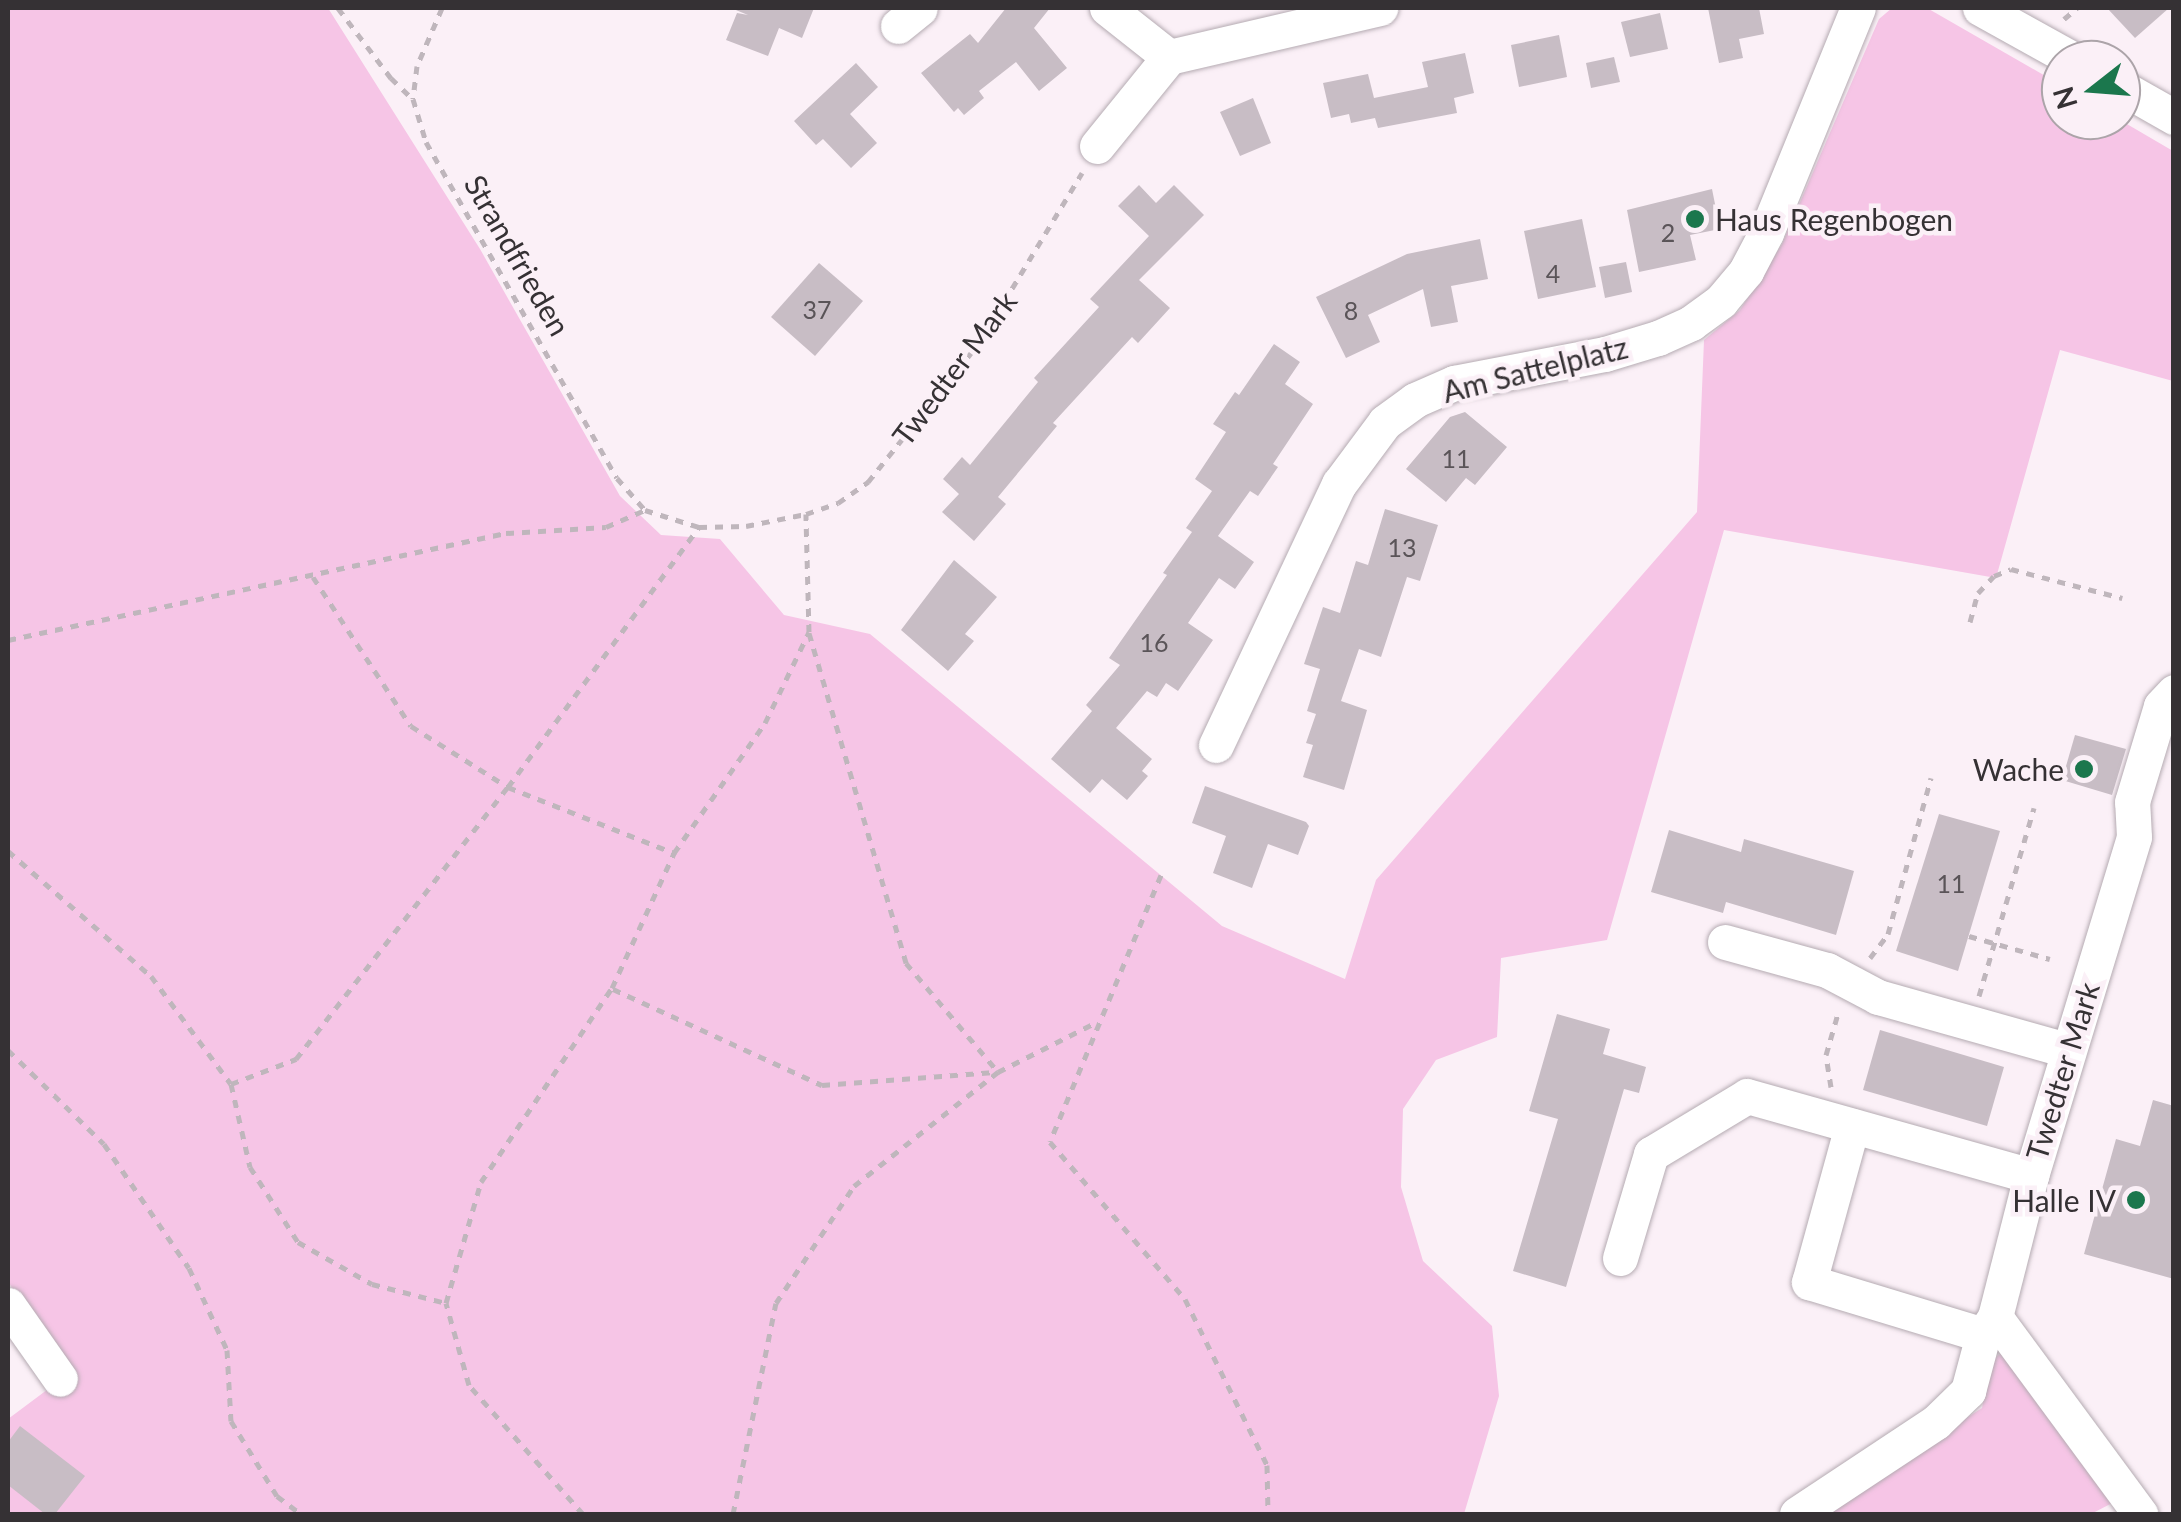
<!DOCTYPE html>
<style>
body{margin:0}
#map{position:relative;width:2181px;height:1522px;overflow:hidden;background:#fbf0f7;font-family:Lato,sans-serif}
div>[style]{position:absolute}
[style*='--x']{left:calc(var(--x)*1px);top:calc(var(--y)*1px);width:calc(var(--w)*1px);rotate:calc(var(--a)*1deg)}
.green>*{inset:0;background:#f6c5e6}
.building>*{inset:0;background:#c8bdc5}
.path>*{height:5px;margin-top:-2.5px;transform-origin:0;background:repeating-linear-gradient(90deg,#bfb6bc 0 8px,transparent 0 16px)}
.roads{filter:drop-shadow(0 0 2px #b5abb2) drop-shadow(0 0 2px #b5abb2)}
.minor>*{height:35px;margin:-17.5px;padding:0 17.5px;transform-origin:17.5px;border-radius:17.5px;background:#fff}
.dots>*{width:28px;height:28px;translate:-50% -50%;box-sizing:border-box;border:5px solid #fbf0f7;border-radius:50%}
span{translate:-50% -50%;white-space:nowrap;text-align:center;line-height:1.15;-webkit-text-stroke:9px #fbf0f7;paint-order:stroke}
.number-label{font-size:25px;color:#5a5458}
.number-label span{-webkit-text-stroke-width:0}
.poi-label{font-size:30px;color:#353134}
.left{translate:0 -50%;text-align:left}
.right{translate:-100% -50%;text-align:right}
.street-label{font-size:30px;color:#353134}
.frame{position:absolute;inset:0;border:10px solid #353134;pointer-events:none}
.north{position:absolute;left:2041px;top:40px;width:100px;height:100px;box-sizing:border-box;background:#fbf0f7;border:2px solid #aca4a9;border-radius:50%;rotate:253deg;font-size:28px;font-weight:700;line-height:40px;text-align:center;color:#353134}
.north::after{content:'';display:block;margin:auto;width:35px;height:45px;background:#1b774d;clip-path:polygon(50% 0,100% 100%,50% 72%,0 100%)}
</style>
<div id="map">
<div class="green">
<i style="clip-path:polygon(8px 8px,328px 8px,480px 249px,620px 496px,661px 535px,720px 539px,784px 615px,870px 634px,1222px 926px,1345px 979px,1376px 880px,1697px 512px,1704px 340px,1740px 310px,1782px 244px,1879px 19px,1892px 8px,1927px 8px,2061px 85px,2061px 120px,2120px 120px,2173px 151px,2173px 381px,2060px 350px,1996px 578px,1724px 530px,1607px 940px,1501px 958px,1497px 1037px,1436px 1060px,1403px 1109px,1401px 1187px,1423px 1261px,1492px 1326px,1499px 1396px,1464px 1514px,8px 1514px,8px 1419px,71px 1372px,8px 1282px)"></i>
<i style="clip-path:polygon(2008px 1348px,2120px 1499px,2091px 1514px,1816px 1514px,1982px 1408px,1991px 1361px)"></i>
</div>
<div class="building">
<i style="clip-path:polygon(731px 8px,814px 8px,802px 38px,779px 28px,768px 56px,726px 40px,737px 13px,748px 15px)"></i>
<i style="clip-path:polygon(1006px 8px,1050px 8px,1034px 28px,1067px 68px,1039px 91px,1016px 62px,979px 91px,984px 98px,964px 115px,958px 108px,954px 112px,921px 73px,970px 34px,978px 43px)"></i>
<i style="clip-path:polygon(1708px 8px,1759px 8px,1764px 34px,1739px 39px,1743px 58px,1719px 63px)"></i>
<i style="clip-path:polygon(2107px 8px,2169px 8px,2135px 38px)"></i>
<i style="clip-path:polygon(1660px 13px,1668px 49px,1630px 57px,1621px 22px)"></i>
<i style="clip-path:polygon(1559px 35px,1567px 77px,1519px 87px,1511px 45px)"></i>
<i style="clip-path:polygon(1465px 53px,1474px 93px,1454px 98px,1457px 113px,1378px 128px,1375px 118px,1351px 123px,1349px 114px,1331px 118px,1323px 83px,1368px 74px,1374px 98px,1428px 87px,1422px 62px)"></i>
<i style="clip-path:polygon(1614px 57px,1620px 82px,1591px 88px,1586px 63px)"></i>
<i style="clip-path:polygon(856px 63px,878px 87px,850px 114px,877px 143px,851px 168px,823px 139px,816px 145px,794px 121px)"></i>
<i style="clip-path:polygon(1253px 98px,1271px 143px,1240px 156px,1220px 112px)"></i>
<i style="clip-path:polygon(1139px 185px,1156px 203px,1174px 185px,1204px 215px,1139px 280px,1170px 308px,1138px 343px,1132px 337px,1053px 423px,1057px 426px,998px 497px,1006px 504px,974px 541px,942px 512px,959px 494px,943px 479px,962px 457px,970px 465px,1038px 382px,1034px 378px,1099px 307px,1090px 299px,1149px 236px,1118px 206px)"></i>
<i style="clip-path:polygon(1712px 189px,1720px 229px,1690px 235px,1696px 260px,1639px 272px,1627px 210px)"></i>
<i style="clip-path:polygon(1582px 219px,1596px 287px,1538px 299px,1524px 231px)"></i>
<i style="clip-path:polygon(1480px 239px,1488px 279px,1451px 286px,1458px 322px,1431px 327px,1423px 289px,1368px 315px,1380px 342px,1346px 358px,1316px 297px,1407px 254px)"></i>
<i style="clip-path:polygon(1626px 262px,1632px 292px,1605px 298px,1599px 267px)"></i>
<i style="clip-path:polygon(819px 263px,863px 301px,815px 356px,771px 317px)"></i>
<i style="clip-path:polygon(1274px 344px,1300px 362px,1285px 384px,1313px 404px,1273px 464px,1278px 467px,1258px 496px,1250px 491px,1218px 536px,1254px 562px,1235px 589px,1219px 578px,1188px 623px,1213px 640px,1178px 691px,1166px 683px,1157px 697px,1147px 691px,1116px 728px,1152px 759px,1142px 771px,1148px 776px,1127px 800px,1102px 779px,1090px 793px,1051px 759px,1092px 711px,1086px 705px,1120px 665px,1109px 658px,1167px 575px,1163px 573px,1192px 532px,1186px 528px,1212px 491px,1195px 479px,1226px 432px,1213px 424px,1235px 392px,1239px 395px)"></i>
<i style="clip-path:polygon(1465px 412px,1507px 447px,1475px 485px,1466px 478px,1446px 502px,1406px 469px,1450px 417px)"></i>
<i style="clip-path:polygon(1385px 509px,1438px 525px,1420px 581px,1407px 577px,1381px 657px,1359px 649px,1341px 701px,1367px 710px,1344px 790px,1303px 777px,1313px 745px,1306px 743px,1316px 714px,1307px 711px,1320px 669px,1304px 664px,1323px 607px,1340px 613px,1356px 561px,1368px 565px)"></i>
<i style="clip-path:polygon(954px 560px,997px 597px,965px 634px,974px 641px,948px 671px,901px 630px)"></i>
<i style="clip-path:polygon(2075px 735px,2126px 749px,2112px 795px,2062px 780px)"></i>
<i style="clip-path:polygon(1205px 786px,1306px 822px,1309px 826px,1298px 855px,1268px 844px,1252px 888px,1213px 873px,1226px 836px,1192px 823px)"></i>
<i style="clip-path:polygon(1939px 814px,2000px 831px,1958px 971px,1896px 951px)"></i>
<i style="clip-path:polygon(1669px 830px,1741px 852px,1744px 839px,1854px 871px,1836px 935px,1726px 902px,1723px 913px,1651px 892px)"></i>
<i style="clip-path:polygon(1557px 1014px,1610px 1029px,1603px 1054px,1646px 1067px,1639px 1093px,1624px 1089px,1566px 1287px,1513px 1271px,1558px 1119px,1529px 1111px)"></i>
<i style="clip-path:polygon(1880px 1030px,2004px 1067px,1987px 1126px,1863px 1090px)"></i>
<i style="clip-path:polygon(2153px 1100px,2174px 1106px,2174px 1279px,2084px 1254px,2116px 1139px,2140px 1146px)"></i>
<i style="clip-path:polygon(20px 1426px,85px 1476px,55px 1514px,45px 1514px,8px 1485px,8px 1442px)"></i>
</div>
<div class="path">
<i style="--x:338;--y:8;--w:88;--a:52.9"></i>
<i style="--x:391;--y:78;--w:30;--a:44"></i>
<i style="--x:442;--y:8;--w:63;--a:113.3"></i>
<i style="--x:417;--y:66;--w:33;--a:97"></i>
<i style="--x:413;--y:99;--w:45;--a:73.2"></i>
<i style="--x:426;--y:142;--w:386;--a:60.4"></i>
<i style="--x:617;--y:478;--w:43;--a:48.8"></i>
<i style="--x:2064;--y:19;--w:17;--a:-40"></i>
<i style="--x:645;--y:510;--w:57;--a:17.5"></i>
<i style="--x:699;--y:527;--w:47;--a:-1.2"></i>
<i style="--x:746;--y:526;--w:61;--a:-11.3"></i>
<i style="--x:806;--y:514;--w:34;--a:-19"></i>
<i style="--x:838;--y:503;--w:37;--a:-35"></i>
<i style="--x:868;--y:482;--w:178;--a:-51.4"></i>
<i style="--x:979;--y:343;--w:199;--a:-58.8"></i>
<i style="--x:313;--y:577;--w:178;--a:56.7"></i>
<i style="--x:411;--y:726;--w:115;--a:32.2"></i>
<i style="--x:508;--y:787;--w:179;--a:21.7"></i>
<i style="--x:1970;--y:622;--w:30;--a:-75"></i>
<i style="--x:1978;--y:593;--w:23;--a:-47"></i>
<i style="--x:1994;--y:576;--w:18;--a:-22"></i>
<i style="--x:2011;--y:569;--w:115;--a:14.6"></i>
<i style="--x:809;--y:633;--w:344;--a:73.6"></i>
<i style="--x:906;--y:963;--w:143;--a:49.8"></i>
<i style="--x:8;--y:640;--w:509;--a:-12.13"></i>
<i style="--x:506;--y:533;--w:100;--a:-3.4"></i>
<i style="--x:606;--y:527;--w:43;--a:-23.6"></i>
<i style="--x:8;--y:851;--w:190;--a:41.2"></i>
<i style="--x:151;--y:976;--w:134;--a:53.5"></i>
<i style="--x:231;--y:1084;--w:85;--a:77.1"></i>
<i style="--x:250;--y:1167;--w:89;--a:57.4"></i>
<i style="--x:298;--y:1242;--w:85;--a:29.6"></i>
<i style="--x:372;--y:1284;--w:76;--a:14.4"></i>
<i style="--x:1161;--y:875;--w:289;--a:112.6"></i>
<i style="--x:1050;--y:1142;--w:207;--a:49.3"></i>
<i style="--x:1185;--y:1299;--w:185;--a:63.7"></i>
<i style="--x:1267;--y:1465;--w:49;--a:88.8"></i>
<i style="--x:1969;--y:936;--w:84;--a:15.9"></i>
<i style="--x:1870;--y:958;--w:30;--a:-53"></i>
<i style="--x:1888;--y:934;--w:162;--a:-74.6"></i>
<i style="--x:613;--y:989;--w:230;--a:24.7"></i>
<i style="--x:822;--y:1085;--w:173;--a:-4.3"></i>
<i style="--x:1979;--y:996;--w:196;--a:-73.7"></i>
<i style="--x:8;--y:1050;--w:134;--a:44.4"></i>
<i style="--x:104;--y:1144;--w:150;--a:55.6"></i>
<i style="--x:189;--y:1268;--w:90;--a:65.1"></i>
<i style="--x:227;--y:1350;--w:71;--a:86.8"></i>
<i style="--x:231;--y:1421;--w:88;--a:58.5"></i>
<i style="--x:277;--y:1496;--w:30;--a:37"></i>
<i style="--x:231;--y:1084;--w:70;--a:-21"></i>
<i style="--x:296;--y:1059;--w:345;--a:-52.1"></i>
<i style="--x:508;--y:787;--w:323;--a:-53.7"></i>
<i style="--x:1831;--y:1087;--w:32;--a:-99"></i>
<i style="--x:1826;--y:1055;--w:47;--a:-73.9"></i>
<i style="--x:583;--y:1514;--w:172;--a:-131.5"></i>
<i style="--x:469;--y:1385;--w:85;--a:-105.7"></i>
<i style="--x:446;--y:1303;--w:126;--a:-73.9"></i>
<i style="--x:481;--y:1182;--w:234;--a:-56"></i>
<i style="--x:612;--y:988;--w:149;--a:-65.3"></i>
<i style="--x:674;--y:853;--w:159;--a:-55"></i>
<i style="--x:765;--y:723;--w:101;--a:-64.2"></i>
<i style="--x:809;--y:632;--w:118;--a:-91.5"></i>
<i style="--x:733;--y:1514;--w:215;--a:-78.5"></i>
<i style="--x:776;--y:1303;--w:141;--a:-56.3"></i>
<i style="--x:854;--y:1186;--w:184;--a:-38.4"></i>
<i style="--x:998;--y:1072;--w:109;--a:-26.8"></i>
</div>
<div class="roads">
<div class="minor">
<i style="--x:1107;--y:8;--w:79;--a:38.3"></i>
<i style="--x:1980;--y:8;--w:107;--a:29"></i>
<i style="--x:898;--y:26;--w:28;--a:-39"></i>
<i style="--x:2121;--y:87;--w:61;--a:29.5"></i>
<i style="--x:1097;--y:146;--w:114;--a:-51"></i>
<i style="--x:1169;--y:57;--w:217;--a:-13.1"></i>
<i style="--x:1216;--y:745;--w:289;--a:-64.8"></i>
<i style="--x:1339;--y:484;--w:77;--a:-53.4"></i>
<i style="--x:1385;--y:422;--w:37;--a:-36"></i>
<i style="--x:1415;--y:400;--w:43;--a:-23.6"></i>
<i style="--x:1454;--y:383;--w:154;--a:-10.9"></i>
<i style="--x:1605;--y:354;--w:55;--a:-16.8"></i>
<i style="--x:1658;--y:338;--w:36;--a:-24"></i>
<i style="--x:1691;--y:323;--w:37;--a:-36"></i>
<i style="--x:1721;--y:301;--w:39;--a:-50"></i>
<i style="--x:1746;--y:271;--w:43;--a:-62.2"></i>
<i style="--x:1766;--y:233;--w:243;--a:-67.8"></i>
<i style="--x:1725;--y:942;--w:106;--a:15.4"></i>
<i style="--x:1827;--y:970;--w:58;--a:27.9"></i>
<i style="--x:1878;--y:997;--w:196;--a:15.7"></i>
<i style="--x:1852;--y:1126;--w:162;--a:105.4"></i>
<i style="--x:1809;--y:1282;--w:182;--a:16.9"></i>
<i style="--x:1620;--y:1258;--w:109;--a:-73.4"></i>
<i style="--x:1651;--y:1154;--w:112;--a:-31.1"></i>
<i style="--x:1747;--y:1096;--w:295;--a:15.7"></i>
<i style="--x:8;--y:1305;--w:90;--a:54.9"></i>
<i style="--x:1995;--y:1317;--w:245;--a:53.6"></i>
<i style="--x:1797;--y:1514;--w:167;--a:-33.5"></i>
<i style="--x:1936;--y:1422;--w:45;--a:-44.1"></i>
<i style="--x:1968;--y:1391;--w:58;--a:-75"></i>
<i style="--x:1983;--y:1335;--w:22;--a:-56"></i>
<i style="--x:1995;--y:1317;--w:146;--a:-75.7"></i>
<i style="--x:2031;--y:1176;--w:354;--a:-73.1"></i>
<i style="--x:2134;--y:837;--w:35;--a:-93"></i>
<i style="--x:2132;--y:802;--w:100;--a:-73.2"></i>
<i style="--x:2161;--y:706;--w:19;--a:-47"></i>
</div>
</div>
<div class="dots">
<i style="left:1695px;top:219px;background:#1b774d"></i>
<i style="left:2084px;top:769px;background:#1b774d"></i>
<i style="left:2136px;top:1200px;background:#1b774d"></i>
</div>
<div class="number-label">
<span style="left:1668px;top:232px">2</span>
<span style="left:1553px;top:273px">4</span>
<span style="left:817px;top:309px">37</span>
<span style="left:1351px;top:310px">8</span>
<span style="left:1456px;top:458px">11</span>
<span style="left:1402px;top:547px">13</span>
<span style="left:1154px;top:642px">16</span>
<span style="left:1951px;top:883px">11</span>
</div>
<div class="poi-label">
<span class="left" style="left:1715px;top:219px">Haus Regenbogen</span>
<span class="right" style="left:2064px;top:769px">Wache</span>
<span class="right" style="left:2116px;top:1200px">Halle IV</span>
</div>
<div class="street-label">
<span style="left:518px;top:255px;rotate:60deg">Strandfrieden</span>
<span style="left:954px;top:368px;rotate:-53deg">Twedter Mark</span>
<span style="left:1535px;top:369px;rotate:-14deg">Am Sattelplatz</span>
<span style="left:2062px;top:1071px;rotate:-73deg">Twedter Mark</span>
</div>
<div class="frame"></div>
<div class="north">N</div>
</div>
